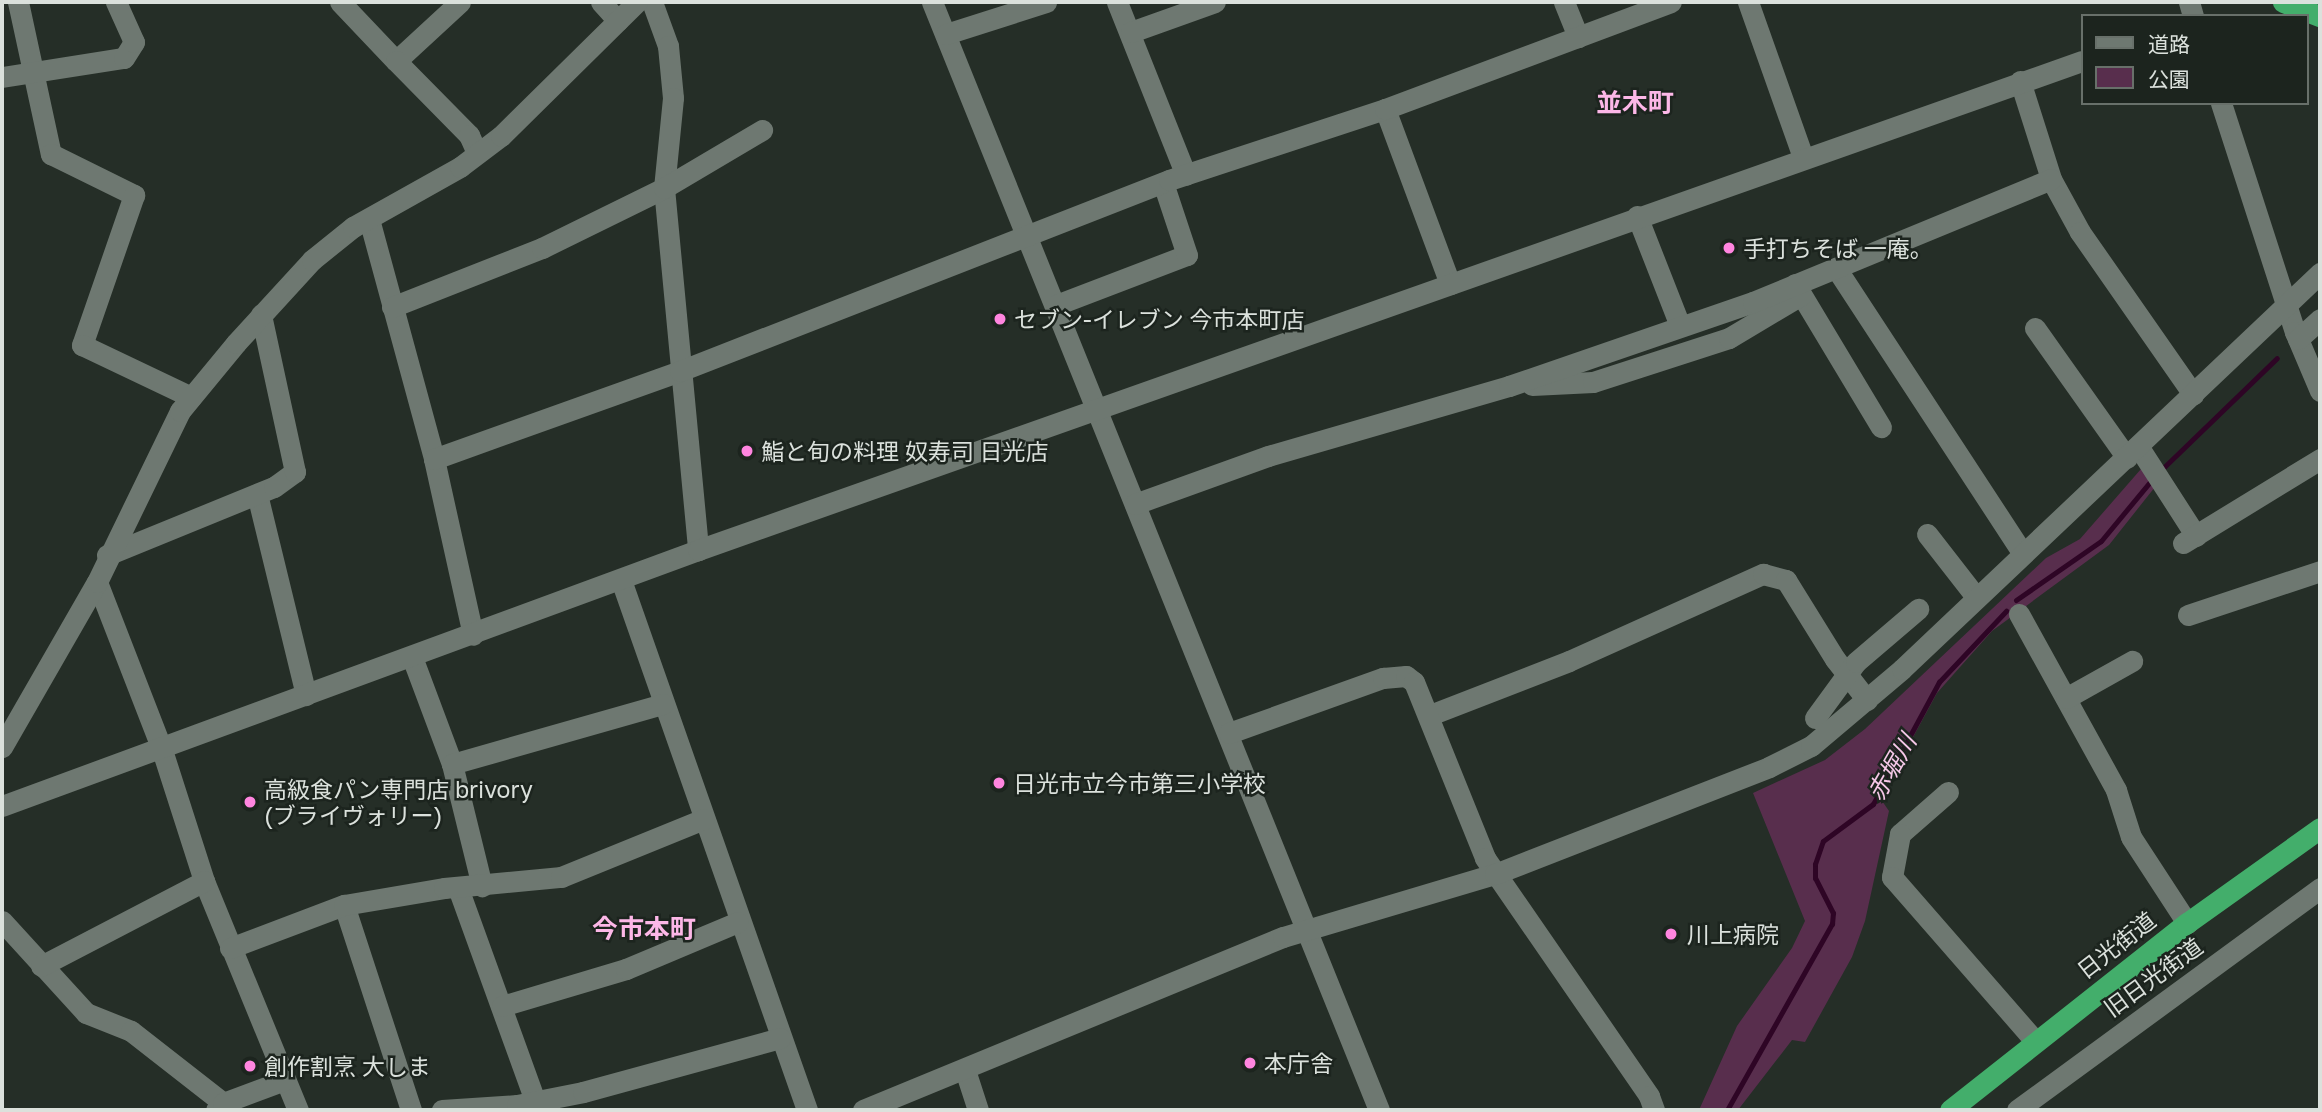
<!DOCTYPE html>
<meta charset="utf-8">
<style>
body{margin:0}
#map{position:relative;width:2322px;height:1112px;overflow:hidden;background:#252e27;font-family:"Golos Text","Noto Sans JP",sans-serif}
div>[style]{position:absolute}
[style*='--x']{left:calc(var(--x)*1px);top:calc(var(--y)*1px);width:calc(var(--w)*1px);rotate:calc(var(--a)*1deg)}
.green>*{inset:0;background:#582e4d}
.stream>*{height:5px;margin:-2.5px;padding:0 2.5px;transform-origin:2.5px;border-radius:2.5px;background:#2e0525}
.minor>*{height:21px;margin:-10.5px;padding:0 10.5px;transform-origin:10.5px;border-radius:10.5px;background:#6e7871}
.highway>*{height:21px;margin:-10.5px;padding:0 10.5px;transform-origin:10.5px;border-radius:10.5px;background:#43ae6b}
.dots>*{width:19px;height:19px;translate:-50% -50%;box-sizing:border-box;border:4px solid #1c241e;border-radius:50%}
span{translate:-50% -50%;white-space:nowrap;text-align:center;line-height:1.15;-webkit-text-stroke:5px #1c241e;paint-order:stroke}
.poi-label{font-size:23px;color:#dbe1dc}
.left{translate:0 -50%;text-align:left}
.street-label{font-size:23px;color:#dbe1dc}
.water-label{font-size:24px;color:#f6c8e8;font-style:italic}
.quarter-label{font-size:26px;color:#fcb7e7;font-weight:700}
.frame{position:absolute;inset:0;border:4px solid #dbe1dc;pointer-events:none}
.legend{position:absolute;left:2081px;top:14px;width:228px;height:91px;box-sizing:border-box;background:#1c241e;border:2px solid #68706a;margin:0;padding:9px 12px;list-style:none;font-size:21px;color:#dbe1dc}
.legend li{display:flex;align-items:center;gap:14px;height:35px}
.legend b{width:35px;border:2px solid #68706a}
</style>
<div id="map">
<div class="green">
<i style="clip-path:polygon(2141px 469px,2155px 487px,2109px 545px,1992px 631px,1937px 693px,1880px 798px,1889px 811px,1865px 921px,1852px 957px,1805px 1042px,1792px 1040px,1738px 1110px,1699px 1110px,1737px 1026px,1792px 948px,1805px 921px,1753px 793px,1825px 760px,1865px 729px,2046px 558px,2080px 539px)"></i>
</div>
<div class="stream">
<i style="--x:2161;--y:470;--w:161;--a:-44"></i>
<i style="--x:2016;--y:600;--w:103;--a:-34.8"></i>
<i style="--x:2101;--y:541;--w:83;--a:-50.4"></i>
<i style="--x:1727;--y:1110;--w:214;--a:-60.6"></i>
<i style="--x:1832;--y:924;--w:11;--a:-85"></i>
<i style="--x:1833;--y:913;--w:39;--a:-117"></i>
<i style="--x:1815;--y:878;--w:14;--a:-90"></i>
<i style="--x:1815;--y:864;--w:24;--a:-71"></i>
<i style="--x:1823;--y:841;--w:62;--a:-36.5"></i>
<i style="--x:1873;--y:804;--w:139;--a:-61.6"></i>
<i style="--x:1939;--y:682;--w:98;--a:-46.7"></i>
</div>
<div class="minor">
<i style="--x:18;--y:2;--w:156;--a:77.8"></i>
<i style="--x:51;--y:154;--w:93;--a:26.3"></i>
<i style="--x:134;--y:195;--w:159;--a:109.1"></i>
<i style="--x:82;--y:345;--w:121;--a:25.5"></i>
<i style="--x:340;--y:2;--w:81;--a:46.5"></i>
<i style="--x:460;--y:2;--w:87;--a:137.3"></i>
<i style="--x:396;--y:61;--w:104;--a:45.4"></i>
<i style="--x:469;--y:135;--w:20;--a:66"></i>
<i style="--x:601;--y:2;--w:25;--a:48"></i>
<i style="--x:652;--y:2;--w:47;--a:70"></i>
<i style="--x:668;--y:46;--w:52;--a:84.5"></i>
<i style="--x:673;--y:98;--w:90;--a:95.7"></i>
<i style="--x:664;--y:188;--w:364;--a:84.6"></i>
<i style="--x:932;--y:2;--w:1195;--a:68.03"></i>
<i style="--x:1117;--y:2;--w:186;--a:68.3"></i>
<i style="--x:1564;--y:2;--w:38;--a:68"></i>
<i style="--x:1748;--y:2;--w:164;--a:70.5"></i>
<i style="--x:2189;--y:2;--w:15;--a:74"></i>
<i style="--x:1131;--y:32;--w:89;--a:-19.7"></i>
<i style="--x:946;--y:34;--w:105;--a:-17.7"></i>
<i style="--x:2;--y:77;--w:123;--a:-8.9"></i>
<i style="--x:124;--y:58;--w:19;--a:-58"></i>
<i style="--x:134;--y:42;--w:44;--a:-114.2"></i>
<i style="--x:2020;--y:81;--w:103;--a:72.4"></i>
<i style="--x:2051;--y:179;--w:60;--a:61.3"></i>
<i style="--x:2080;--y:232;--w:198;--a:55.1"></i>
<i style="--x:2221;--y:103;--w:241;--a:72.1"></i>
<i style="--x:2295;--y:332;--w:64;--a:67"></i>
<i style="--x:1385;--y:109;--w:187;--a:69.6"></i>
<i style="--x:1637;--y:216;--w:118;--a:68.6"></i>
<i style="--x:369;--y:219;--w:249;--a:74.8"></i>
<i style="--x:434;--y:459;--w:180;--a:77.5"></i>
<i style="--x:1836;--y:268;--w:339;--a:56.8"></i>
<i style="--x:1795;--y:284;--w:167;--a:59"></i>
<i style="--x:1056;--y:305;--w:140;--a:-20.9"></i>
<i style="--x:1187;--y:255;--w:76;--a:-108.4"></i>
<i style="--x:392;--y:307;--w:161;--a:-21.5"></i>
<i style="--x:542;--y:248;--w:136;--a:-26.2"></i>
<i style="--x:664;--y:188;--w:114;--a:-30.6"></i>
<i style="--x:2035;--y:328;--w:159;--a:54.7"></i>
<i style="--x:2298;--y:339;--w:30;--a:-42"></i>
<i style="--x:1532;--y:385;--w:61;--a:-2.8"></i>
<i style="--x:1593;--y:382;--w:143;--a:-17.9"></i>
<i style="--x:1729;--y:338;--w:84;--a:-30.8"></i>
<i style="--x:2138;--y:446;--w:107;--a:57.2"></i>
<i style="--x:434;--y:459;--w:261;--a:-19.7"></i>
<i style="--x:680;--y:371;--w:525;--a:-21.34"></i>
<i style="--x:1169;--y:180;--w:227;--a:-18.2"></i>
<i style="--x:1385;--y:109;--w:305;--a:-20.5"></i>
<i style="--x:257;--y:494;--w:207;--a:76.3"></i>
<i style="--x:1135;--y:504;--w:141;--a:-19.8"></i>
<i style="--x:1268;--y:456;--w:251;--a:-16.2"></i>
<i style="--x:1509;--y:386;--w:258;--a:-19"></i>
<i style="--x:1753;--y:302;--w:322;--a:-22.4"></i>
<i style="--x:1927;--y:534;--w:80;--a:52.1"></i>
<i style="--x:2183;--y:543;--w:161;--a:-31.5"></i>
<i style="--x:107;--y:555;--w:180;--a:-22.2"></i>
<i style="--x:274;--y:487;--w:26;--a:-36"></i>
<i style="--x:295;--y:472;--w:161;--a:-102.2"></i>
<i style="--x:621;--y:580;--w:562;--a:70.66"></i>
<i style="--x:97;--y:582;--w:180;--a:68.8"></i>
<i style="--x:162;--y:750;--w:138;--a:72.2"></i>
<i style="--x:204;--y:881;--w:248;--a:67.7"></i>
<i style="--x:2019;--y:614;--w:201;--a:61.1"></i>
<i style="--x:2116;--y:790;--w:49;--a:72.3"></i>
<i style="--x:2131;--y:837;--w:103;--a:56.9"></i>
<i style="--x:2188;--y:615;--w:139;--a:-18.4"></i>
<i style="--x:412;--y:657;--w:114;--a:69.5"></i>
<i style="--x:452;--y:764;--w:126;--a:76.2"></i>
<i style="--x:2066;--y:698;--w:76;--a:-29.3"></i>
<i style="--x:1430;--y:715;--w:149;--a:-21.2"></i>
<i style="--x:1569;--y:661;--w:213;--a:-24.2"></i>
<i style="--x:1763;--y:574;--w:24;--a:15"></i>
<i style="--x:1786;--y:580;--w:93;--a:58.2"></i>
<i style="--x:1835;--y:659;--w:52;--a:52"></i>
<i style="--x:1815;--y:718;--w:69;--a:-53.8"></i>
<i style="--x:1856;--y:662;--w:82;--a:-40.5"></i>
<i style="--x:1229;--y:733;--w:164;--a:-19.7"></i>
<i style="--x:1383;--y:678;--w:23;--a:-5"></i>
<i style="--x:1406;--y:676;--w:10;--a:37"></i>
<i style="--x:1414;--y:682;--w:190;--a:68"></i>
<i style="--x:1485;--y:858;--w:289;--a:55.4"></i>
<i style="--x:1649;--y:1096;--w:15;--a:70"></i>
<i style="--x:2;--y:747;--w:190;--a:-60.1"></i>
<i style="--x:97;--y:582;--w:190;--a:-64.1"></i>
<i style="--x:180;--y:411;--w:88;--a:-50.5"></i>
<i style="--x:236;--y:343;--w:113;--a:-47.5"></i>
<i style="--x:312;--y:260;--w:53;--a:-38.8"></i>
<i style="--x:353;--y:227;--w:123;--a:-29.3"></i>
<i style="--x:460;--y:167;--w:51;--a:-37.1"></i>
<i style="--x:501;--y:136;--w:191;--a:-44.6"></i>
<i style="--x:452;--y:764;--w:219;--a:-15.9"></i>
<i style="--x:1948;--y:792;--w:64;--a:138.8"></i>
<i style="--x:1900;--y:834;--w:44;--a:100.5"></i>
<i style="--x:1892;--y:877;--w:218;--a:48.9"></i>
<i style="--x:2;--y:806;--w:742;--a:-20.19"></i>
<i style="--x:698;--y:550;--w:1468;--a:-19.46"></i>
<i style="--x:458;--y:888;--w:226;--a:70.1"></i>
<i style="--x:344;--y:905;--w:216;--a:71.9"></i>
<i style="--x:2;--y:921;--w:125;--a:47.6"></i>
<i style="--x:86;--y:1013;--w:48;--a:21.8"></i>
<i style="--x:131;--y:1031;--w:117;--a:38"></i>
<i style="--x:230;--y:948;--w:122;--a:-20.7"></i>
<i style="--x:344;--y:905;--w:101;--a:-9.6"></i>
<i style="--x:444;--y:888;--w:118;--a:-5.4"></i>
<i style="--x:561;--y:877;--w:154;--a:-22.1"></i>
<i style="--x:41;--y:966;--w:184;--a:-27.5"></i>
<i style="--x:502;--y:1006;--w:129;--a:-16.6"></i>
<i style="--x:626;--y:969;--w:121;--a:-22.8"></i>
<i style="--x:965;--y:1070;--w:42;--a:72"></i>
<i style="--x:216;--y:1110;--w:10;--a:-45"></i>
<i style="--x:223;--y:1103;--w:66;--a:-20.4"></i>
<i style="--x:442;--y:1110;--w:75;--a:-3.8"></i>
<i style="--x:517;--y:1105;--w:67;--a:-11.1"></i>
<i style="--x:583;--y:1092;--w:204;--a:-15.3"></i>
<i style="--x:863;--y:1110;--w:454;--a:-22.4"></i>
<i style="--x:1283;--y:937;--w:221;--a:-16.6"></i>
<i style="--x:1495;--y:874;--w:294;--a:-21.3"></i>
<i style="--x:1769;--y:767;--w:47;--a:-26.6"></i>
<i style="--x:1811;--y:746;--w:119;--a:-40.2"></i>
<i style="--x:1902;--y:669;--w:576;--a:-43.45"></i>
<i style="--x:2017;--y:1110;--w:376;--a:-36.2"></i>
</div>
<div class="highway">
<i style="--x:2283;--y:2;--w:40;--a:21"></i>
<i style="--x:1950;--y:1110;--w:302;--a:-38.3"></i>
<i style="--x:2187;--y:923;--w:163;--a:-35.5"></i>
</div>
<div class="dots">
<i style="left:1729px;top:248px;background:#ff85df"></i>
<i style="left:1000px;top:319px;background:#ff85df"></i>
<i style="left:747px;top:451px;background:#ff85df"></i>
<i style="left:999px;top:783px;background:#ff85df"></i>
<i style="left:250px;top:802px;background:#ff85df"></i>
<i style="left:1671px;top:934px;background:#ff85df"></i>
<i style="left:1250px;top:1063px;background:#ff85df"></i>
<i style="left:250px;top:1066px;background:#ff85df"></i>
</div>
<div class="poi-label">
<span class="left" style="left:1743px;top:248px">手打ちそば 一庵。</span>
<span class="left" style="left:1014px;top:319px">セブン-イレブン 今市本町店</span>
<span class="left" style="left:761px;top:451px">鮨と旬の料理 奴寿司 日光店</span>
<span class="left" style="left:1013px;top:783px">日光市立今市第三小学校</span>
<span class="left" style="left:264px;top:802px">高級食パン専門店 brivory<br>(ブライヴォリー)</span>
<span class="left" style="left:1687px;top:934px">川上病院</span>
<span class="left" style="left:1264px;top:1063px">本庁舎</span>
<span class="left" style="left:264px;top:1066px">創作割烹 大しま</span>
</div>
<div class="street-label">
<span style="left:2116px;top:945px;rotate:-38deg">日光街道</span>
<span style="left:2153px;top:977px;rotate:-36deg">旧日光街道</span>
</div>
<div class="water-label">
<span style="left:1891px;top:767px;rotate:-60deg">赤堀川</span>
</div>
<div class="quarter-label">
<span style="left:1635px;top:103px">並木町</span>
<span style="left:644px;top:929px">今市本町</span>
</div>
<div class="frame"></div>
<ul class="legend">
<li><b style="height:9px;background:#6e7871"></b>道路</li>
<li><b style="height:19px;background:#582e4d"></b>公園</li>
</ul>
</div>
